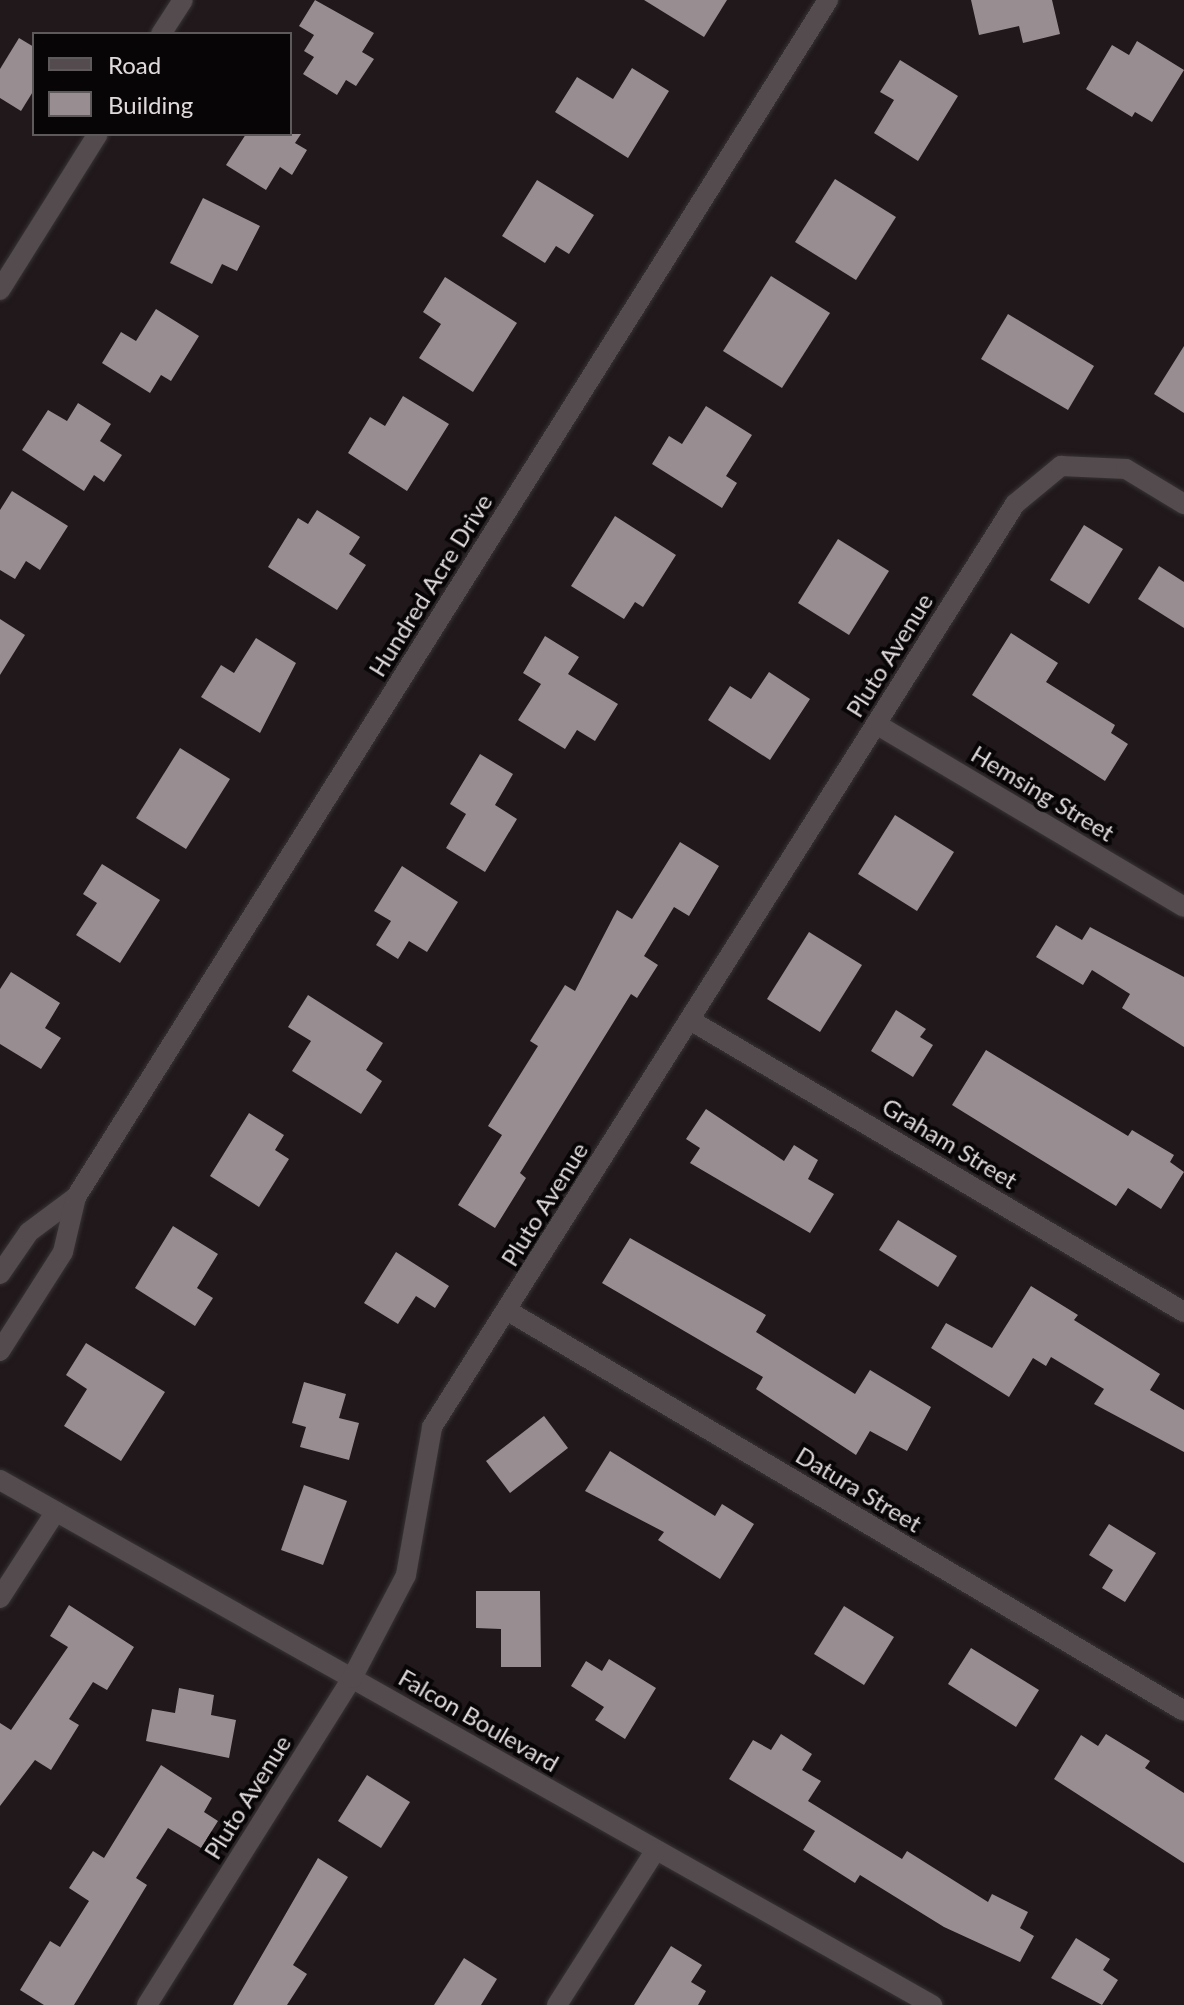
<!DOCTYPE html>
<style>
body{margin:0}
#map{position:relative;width:1184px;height:2005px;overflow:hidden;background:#20181b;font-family:Lato,sans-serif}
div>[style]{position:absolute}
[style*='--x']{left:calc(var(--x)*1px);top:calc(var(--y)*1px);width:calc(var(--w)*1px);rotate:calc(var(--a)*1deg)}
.building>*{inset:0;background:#988e91}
.roads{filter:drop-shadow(0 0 2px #383335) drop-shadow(0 0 2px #383335)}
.minor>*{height:20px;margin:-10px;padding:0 10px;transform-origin:10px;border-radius:10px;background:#534b4d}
span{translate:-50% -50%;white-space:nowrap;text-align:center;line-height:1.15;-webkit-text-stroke:8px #080506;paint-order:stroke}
.street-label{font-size:24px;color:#e0dadc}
.legend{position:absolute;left:32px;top:32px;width:260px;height:104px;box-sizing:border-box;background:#080506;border:2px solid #5e5a5c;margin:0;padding:10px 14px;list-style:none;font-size:24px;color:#e0dadc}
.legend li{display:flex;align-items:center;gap:16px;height:40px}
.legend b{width:40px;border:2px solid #5e5a5c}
</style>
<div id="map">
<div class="building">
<i style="clip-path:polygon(315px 0,374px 33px,362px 52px,374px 59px,356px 86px,346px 80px,337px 95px,303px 74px,314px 57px,304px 51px,314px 35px,299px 26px)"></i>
<i style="clip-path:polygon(644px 0,727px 0,704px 37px)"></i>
<i style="clip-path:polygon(971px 0,1052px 0,1060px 34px,1023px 43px,1019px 26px,979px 35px)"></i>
<i style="clip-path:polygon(19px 38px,34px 47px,34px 90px,21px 111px,0 98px,0 69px)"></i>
<i style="clip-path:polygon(1137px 41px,1184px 70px,1152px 122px,1135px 112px,1132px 117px,1086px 89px,1112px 45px,1129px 55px)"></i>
<i style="clip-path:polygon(900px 60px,958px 96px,918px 161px,874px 133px,894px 100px,880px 92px)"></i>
<i style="clip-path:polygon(632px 68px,669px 91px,628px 158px,555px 112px,577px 77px,613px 99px)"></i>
<i style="clip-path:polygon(246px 134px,301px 134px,295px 143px,307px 150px,292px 175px,280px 167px,266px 190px,226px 165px)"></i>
<i style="clip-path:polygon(835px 179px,896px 217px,856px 280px,795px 242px)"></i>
<i style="clip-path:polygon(537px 180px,594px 215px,569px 254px,556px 246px,545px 263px,502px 236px)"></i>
<i style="clip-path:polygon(203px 198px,260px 226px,237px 271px,222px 264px,212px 284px,170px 263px)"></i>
<i style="clip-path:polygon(771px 276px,830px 313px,782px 388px,723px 351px)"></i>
<i style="clip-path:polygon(445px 277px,517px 323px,473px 392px,419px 358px,441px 324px,423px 312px)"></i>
<i style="clip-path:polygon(156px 309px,199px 336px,171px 381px,161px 375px,150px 393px,102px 363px,121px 332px,136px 341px)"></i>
<i style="clip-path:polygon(1008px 314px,1094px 366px,1068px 410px,981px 359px)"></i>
<i style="clip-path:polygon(1184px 346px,1184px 413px,1154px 394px)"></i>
<i style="clip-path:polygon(403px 396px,449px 424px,407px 491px,348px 453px,370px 417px,385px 426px)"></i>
<i style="clip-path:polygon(78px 403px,111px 424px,100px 441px,122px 455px,104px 482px,94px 475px,84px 491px,22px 450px,48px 410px,67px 421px)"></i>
<i style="clip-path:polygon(706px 406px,752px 435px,726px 476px,737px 483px,722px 508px,652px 464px,669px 436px,682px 444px)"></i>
<i style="clip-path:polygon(12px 491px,68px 526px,40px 570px,26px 561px,15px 579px,0 570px,0 510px)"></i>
<i style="clip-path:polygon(317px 510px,360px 537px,349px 554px,366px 565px,337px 610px,268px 567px,298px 518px,308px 524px)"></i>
<i style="clip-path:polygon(615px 516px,676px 555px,643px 607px,635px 602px,624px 619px,571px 586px)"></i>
<i style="clip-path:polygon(1084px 525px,1123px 549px,1089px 604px,1050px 580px)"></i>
<i style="clip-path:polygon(838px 539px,889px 571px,849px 635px,798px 603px)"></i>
<i style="clip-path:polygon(1159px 566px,1184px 582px,1184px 628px,1138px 599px)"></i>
<i style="clip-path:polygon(0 619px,25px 635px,0 675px)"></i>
<i style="clip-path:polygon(1011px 633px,1058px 663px,1046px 682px,1115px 725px,1111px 733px,1128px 744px,1105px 781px,972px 695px)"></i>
<i style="clip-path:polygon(545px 636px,579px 657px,568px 674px,618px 704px,595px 741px,577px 730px,565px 749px,518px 720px,541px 684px,523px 673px)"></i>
<i style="clip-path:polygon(256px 638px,296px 663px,260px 733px,201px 697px,221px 665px,234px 673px)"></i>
<i style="clip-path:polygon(769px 672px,810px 699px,770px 760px,708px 720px,730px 686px,751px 699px)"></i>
<i style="clip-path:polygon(180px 748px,230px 779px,186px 849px,136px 818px)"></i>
<i style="clip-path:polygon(480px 754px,513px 774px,495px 805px,517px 819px,485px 872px,446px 848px,466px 814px,450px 804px)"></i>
<i style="clip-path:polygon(895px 815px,954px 852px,917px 911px,858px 874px)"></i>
<i style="clip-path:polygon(680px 842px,719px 866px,689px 916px,674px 907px,644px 956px,658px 965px,637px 998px,631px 994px,520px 1173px,526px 1178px,495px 1228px,458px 1205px,502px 1135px,488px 1126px,538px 1046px,530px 1041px,565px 985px,575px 991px,617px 910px,632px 919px)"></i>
<i style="clip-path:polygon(102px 864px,160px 900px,120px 963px,76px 935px,97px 903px,83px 894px)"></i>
<i style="clip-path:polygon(402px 866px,458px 902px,427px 952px,409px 941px,398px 959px,376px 945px,391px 921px,374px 911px)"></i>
<i style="clip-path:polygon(1056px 925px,1082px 940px,1090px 927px,1184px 977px,1184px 1047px,1122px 1008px,1130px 994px,1092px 970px,1083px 985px,1036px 957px)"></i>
<i style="clip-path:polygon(809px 932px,862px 965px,820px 1032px,767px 999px)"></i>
<i style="clip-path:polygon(11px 972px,60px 1003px,45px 1028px,61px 1038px,41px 1069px,0 1044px,0 989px)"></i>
<i style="clip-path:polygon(308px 995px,383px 1043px,366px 1070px,382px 1081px,361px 1114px,292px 1071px,311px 1041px,288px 1027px)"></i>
<i style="clip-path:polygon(896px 1010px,926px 1029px,920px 1037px,933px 1045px,913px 1077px,871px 1051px)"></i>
<i style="clip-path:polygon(986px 1050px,1128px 1136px,1132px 1130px,1174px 1155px,1170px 1162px,1184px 1172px,1161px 1209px,1128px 1188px,1116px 1206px,952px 1105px)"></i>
<i style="clip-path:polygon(706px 1109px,784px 1161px,794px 1145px,818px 1160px,808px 1179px,834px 1194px,810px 1233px,690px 1163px,700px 1148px,686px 1139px)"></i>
<i style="clip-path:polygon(249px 1113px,284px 1135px,275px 1150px,289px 1159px,259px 1207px,210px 1176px)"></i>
<i style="clip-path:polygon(898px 1220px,957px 1256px,938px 1287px,879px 1250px)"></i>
<i style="clip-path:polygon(173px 1226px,218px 1254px,197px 1288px,213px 1298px,195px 1326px,135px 1288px)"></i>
<i style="clip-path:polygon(630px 1238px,766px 1315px,756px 1332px,855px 1394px,870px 1370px,931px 1407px,907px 1451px,870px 1431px,856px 1455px,756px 1389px,763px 1377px,602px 1283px)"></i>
<i style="clip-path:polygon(396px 1252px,449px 1286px,435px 1308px,416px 1296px,398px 1324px,364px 1303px)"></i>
<i style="clip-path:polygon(1031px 1286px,1078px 1315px,1074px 1320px,1160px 1374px,1150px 1390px,1184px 1410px,1184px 1452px,1094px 1404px,1104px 1389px,1051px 1357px,1046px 1366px,1033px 1358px,1009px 1397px,931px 1348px,946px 1323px,992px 1348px)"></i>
<i style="clip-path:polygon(86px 1343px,165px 1392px,121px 1461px,64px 1426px,87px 1389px,66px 1375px)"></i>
<i style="clip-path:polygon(304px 1382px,346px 1394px,339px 1418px,359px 1423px,349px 1460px,300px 1447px,306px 1427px,292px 1423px)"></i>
<i style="clip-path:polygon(544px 1416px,568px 1448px,510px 1493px,486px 1461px)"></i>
<i style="clip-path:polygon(610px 1451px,715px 1516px,722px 1504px,754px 1524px,720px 1579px,658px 1540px,664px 1532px,585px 1491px)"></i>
<i style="clip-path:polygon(304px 1485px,347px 1501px,323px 1565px,281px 1550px)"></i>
<i style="clip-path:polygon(1109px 1524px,1156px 1553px,1125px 1602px,1102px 1588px,1113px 1570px,1089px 1555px)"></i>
<i style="clip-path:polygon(476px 1591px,540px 1591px,541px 1667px,501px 1667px,501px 1629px,476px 1628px)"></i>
<i style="clip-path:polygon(69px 1605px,134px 1647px,107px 1690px,93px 1682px,69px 1719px,79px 1725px,51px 1770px,35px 1760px,0 1806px,0 1723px,11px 1730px,68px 1647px,50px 1636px)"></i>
<i style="clip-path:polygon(844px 1606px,894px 1637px,864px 1685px,814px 1654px)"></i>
<i style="clip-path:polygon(971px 1648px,1039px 1690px,1016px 1727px,948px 1684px)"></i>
<i style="clip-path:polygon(609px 1659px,656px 1688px,625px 1739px,595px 1720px,604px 1707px,571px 1686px,586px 1661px,602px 1671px)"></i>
<i style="clip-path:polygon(179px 1688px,214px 1695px,211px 1715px,236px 1720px,229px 1758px,146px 1741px,152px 1709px,175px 1713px)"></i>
<i style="clip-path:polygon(781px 1734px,812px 1754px,802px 1770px,821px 1781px,808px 1801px,902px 1859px,907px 1851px,988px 1902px,992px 1894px,1028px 1912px,1020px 1928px,1034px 1936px,1020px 1962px,944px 1927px,860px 1875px,855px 1883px,803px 1850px,815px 1831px,729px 1779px,753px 1740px,771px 1750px)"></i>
<i style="clip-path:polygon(1106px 1734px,1150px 1761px,1145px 1768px,1184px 1793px,1184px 1863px,1054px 1779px,1081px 1735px,1098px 1746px)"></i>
<i style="clip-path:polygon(161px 1765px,212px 1798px,204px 1812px,218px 1821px,201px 1848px,168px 1828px,136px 1878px,147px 1885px,74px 2005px,44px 2005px,20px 1990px,50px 1941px,60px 1947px,89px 1901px,69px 1888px,93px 1851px,104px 1858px)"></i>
<i style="clip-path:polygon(367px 1775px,410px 1802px,381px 1848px,338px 1821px)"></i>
<i style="clip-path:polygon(318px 1858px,348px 1877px,293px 1965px,307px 1974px,287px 2005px,233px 2005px)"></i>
<i style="clip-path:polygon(1076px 1938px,1110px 1959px,1103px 1970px,1118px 1980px,1102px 2005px,1051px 1978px)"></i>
<i style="clip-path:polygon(671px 1946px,702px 1965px,691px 1982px,706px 1991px,698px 2005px,634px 2005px)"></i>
<i style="clip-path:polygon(464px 1958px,497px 1979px,481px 2005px,434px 2005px)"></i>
</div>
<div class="roads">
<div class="minor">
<i style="--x:161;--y:34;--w:40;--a:-57.1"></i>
<i style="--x:0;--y:290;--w:184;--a:-57.9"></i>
<i style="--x:876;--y:724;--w:358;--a:30.7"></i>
<i style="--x:690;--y:1020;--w:574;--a:30.59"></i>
<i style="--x:0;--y:1274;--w:51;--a:-55.4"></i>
<i style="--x:29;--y:1232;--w:59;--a:-36.7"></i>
<i style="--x:508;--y:1311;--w:785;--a:30.61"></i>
<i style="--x:0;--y:1351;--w:117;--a:-57.5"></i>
<i style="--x:63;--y:1252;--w:57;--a:-76.7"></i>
<i style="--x:76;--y:1197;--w:1414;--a:-57.86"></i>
<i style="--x:0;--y:1480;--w:1070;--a:29.39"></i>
<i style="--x:0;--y:1598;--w:103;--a:-57.2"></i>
<i style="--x:147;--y:2005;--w:386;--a:-57.9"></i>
<i style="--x:352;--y:1678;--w:116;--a:-62.3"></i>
<i style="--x:406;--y:1575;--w:150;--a:-80"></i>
<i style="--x:432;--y:1427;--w:1092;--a:-57.72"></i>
<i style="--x:1015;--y:504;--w:60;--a:-39.6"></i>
<i style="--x:1061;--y:466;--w:65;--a:2.6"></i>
<i style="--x:1126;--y:469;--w:68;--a:31.1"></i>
<i style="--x:557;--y:2005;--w:183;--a:-57.5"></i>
</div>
</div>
<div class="street-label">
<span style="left:430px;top:585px;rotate:-58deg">Hundred Acre Drive</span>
<span style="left:889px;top:655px;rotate:-58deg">Pluto Avenue</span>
<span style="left:1043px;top:793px;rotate:31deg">Hemsing Street</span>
<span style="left:950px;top:1143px;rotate:31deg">Graham Street</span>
<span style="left:544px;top:1204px;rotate:-58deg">Pluto Avenue</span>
<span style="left:859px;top:1489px;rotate:31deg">Datura Street</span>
<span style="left:479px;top:1720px;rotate:30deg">Falcon Boulevard</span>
<span style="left:247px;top:1797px;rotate:-58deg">Pluto Avenue</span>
</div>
<ul class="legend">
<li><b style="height:10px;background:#534b4d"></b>Road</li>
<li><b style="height:22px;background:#988e91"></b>Building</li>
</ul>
</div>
